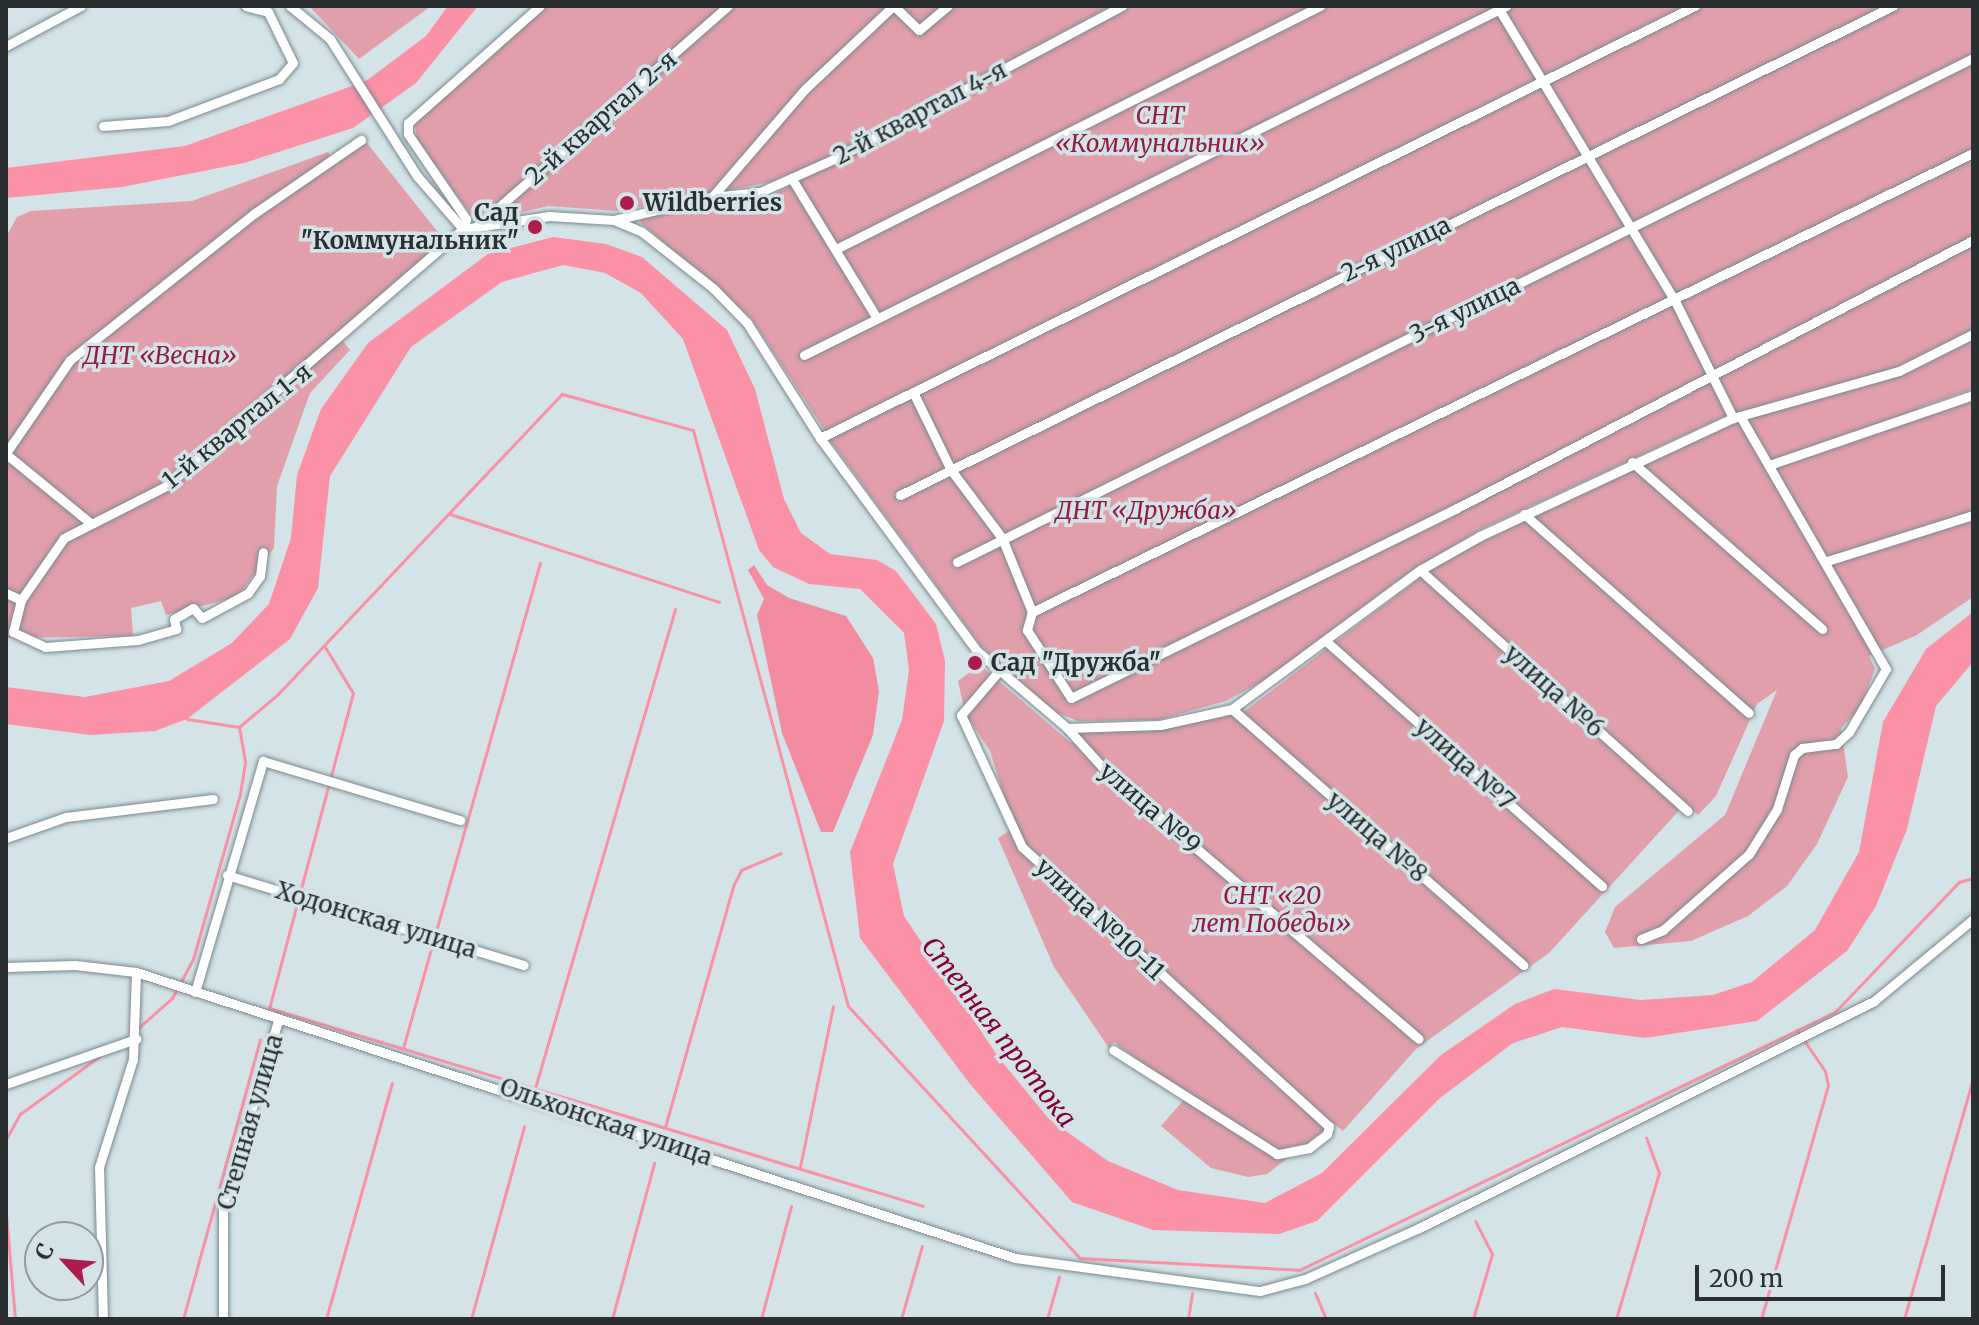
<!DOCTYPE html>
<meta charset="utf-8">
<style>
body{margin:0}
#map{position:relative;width:1979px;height:1325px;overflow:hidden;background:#d3e3e8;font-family:Merriweather,serif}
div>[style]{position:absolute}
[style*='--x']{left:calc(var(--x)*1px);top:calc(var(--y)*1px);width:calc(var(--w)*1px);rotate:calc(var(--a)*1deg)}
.green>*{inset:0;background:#e19fab}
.forest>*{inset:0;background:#f38ba1}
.water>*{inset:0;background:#fa91a7}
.stream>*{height:3px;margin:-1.5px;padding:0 1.5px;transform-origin:1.5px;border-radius:1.5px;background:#fa91a7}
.roads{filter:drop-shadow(0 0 2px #7b898e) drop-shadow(0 0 2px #7b898e)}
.minor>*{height:9px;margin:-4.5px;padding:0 4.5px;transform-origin:4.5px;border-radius:4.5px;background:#fff}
.dots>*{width:22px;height:22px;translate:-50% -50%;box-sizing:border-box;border:4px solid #d3e3e8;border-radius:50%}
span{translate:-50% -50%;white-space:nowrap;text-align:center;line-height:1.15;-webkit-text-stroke:7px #d3e3e8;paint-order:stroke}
.street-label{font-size:24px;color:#2a3032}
.park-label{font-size:24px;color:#951b44;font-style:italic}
.poi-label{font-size:24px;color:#2a3032;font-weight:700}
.left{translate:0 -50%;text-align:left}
.right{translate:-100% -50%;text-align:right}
.water-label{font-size:26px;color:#840137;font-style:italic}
.frame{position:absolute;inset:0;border:8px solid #2a3032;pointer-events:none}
.north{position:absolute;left:24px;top:1221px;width:80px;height:80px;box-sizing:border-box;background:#d3e3e8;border:2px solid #8f9b9f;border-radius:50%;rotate:296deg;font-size:22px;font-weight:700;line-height:32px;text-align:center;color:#2a3032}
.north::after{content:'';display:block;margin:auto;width:28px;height:36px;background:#ad1c4f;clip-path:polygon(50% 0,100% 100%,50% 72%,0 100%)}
.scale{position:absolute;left:1695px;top:1265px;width:250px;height:36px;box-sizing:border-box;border:4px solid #2a3032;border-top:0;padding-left:10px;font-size:24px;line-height:28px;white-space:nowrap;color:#2a3032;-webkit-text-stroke:6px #d3e3e8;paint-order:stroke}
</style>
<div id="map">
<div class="green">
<i style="clip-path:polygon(309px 6px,431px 6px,359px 59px)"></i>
<i style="clip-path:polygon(547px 6px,1111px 6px,835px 155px,771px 182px,617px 211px,548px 206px,519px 213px,504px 199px,489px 212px,471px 215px,417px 141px,415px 123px)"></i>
<i style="clip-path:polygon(1133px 6px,1685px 6px,825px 431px,751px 318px,641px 223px,638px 211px,647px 215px,725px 201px,743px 210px)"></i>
<i style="clip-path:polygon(1704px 6px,1973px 6px,1973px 389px,1918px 408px,1923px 416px,1973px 399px,1973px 597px,1917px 635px,1869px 656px,1875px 669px,1860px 709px,1841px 728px,1848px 777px,1817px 844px,1787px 886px,1748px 916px,1691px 941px,1614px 948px,1605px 932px,1615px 907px,1725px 815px,1777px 690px,1757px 704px,1716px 796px,1698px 815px,1685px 804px,1549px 953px,1416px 1049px,1343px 1131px,1333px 1123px,1267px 1174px,1248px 1177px,1211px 1168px,1161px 1126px,1187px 1096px,1114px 1042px,1109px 1048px,1054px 967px,998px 838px,1014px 828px,990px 751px,965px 713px,958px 681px,980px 665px,1071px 743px,1084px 731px,1163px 728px,1245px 711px,1442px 561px,1724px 425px,1779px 405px,1723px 417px,1481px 529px,1394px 583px,1279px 672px,1226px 701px,1158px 720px,1078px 721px,1045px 708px,981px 646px,829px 439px)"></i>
<i style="clip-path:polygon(367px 143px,445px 241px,338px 335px,350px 350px,310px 393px,277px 486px,274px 548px,237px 597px,166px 615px,161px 601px,131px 608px,133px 636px,6px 638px,6px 237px,17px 217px,31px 211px,192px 201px,328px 152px,336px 163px)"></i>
</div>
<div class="forest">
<i style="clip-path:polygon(754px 565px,767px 585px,789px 598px,846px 616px,873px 658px,879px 691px,873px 735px,833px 832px,821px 832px,782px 733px,757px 615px,764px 599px,748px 570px)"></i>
</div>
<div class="water">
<i style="clip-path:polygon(448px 6px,478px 6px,416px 83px,353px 128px,244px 163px,122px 187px,6px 198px,6px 168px,185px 146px,366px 81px,426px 36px)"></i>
<i style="clip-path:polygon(553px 237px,606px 244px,642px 257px,727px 330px,755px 389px,784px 499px,801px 533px,830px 554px,877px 560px,896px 571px,936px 624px,945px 661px,944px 721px,893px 864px,904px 916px,999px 1058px,1049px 1119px,1108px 1161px,1178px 1190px,1265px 1203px,1322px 1173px,1441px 1055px,1515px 1004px,1554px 989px,1641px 1000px,1713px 995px,1752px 982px,1815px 930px,1859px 852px,1883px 722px,1926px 649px,1973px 612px,1973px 662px,1936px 706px,1907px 829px,1876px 906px,1847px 951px,1757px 1021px,1645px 1038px,1562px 1027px,1513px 1043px,1440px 1098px,1317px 1221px,1279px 1234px,1153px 1230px,1072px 1202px,970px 1084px,860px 938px,850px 852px,902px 720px,909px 670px,904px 633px,860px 589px,809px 584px,773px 567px,759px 550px,683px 339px,641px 293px,605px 273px,563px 265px,502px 282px,411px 347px,330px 476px,318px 588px,290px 639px,187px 719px,155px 731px,90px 735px,6px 724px,6px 687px,85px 697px,169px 681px,232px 643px,269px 604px,291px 538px,297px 475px,321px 409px,368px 343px,488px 254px)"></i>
</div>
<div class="stream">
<i style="--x:450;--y:514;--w:283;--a:18.1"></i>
<i style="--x:325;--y:647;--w:54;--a:58.7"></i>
<i style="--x:353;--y:693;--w:326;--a:104.9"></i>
<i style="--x:269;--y:1008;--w:683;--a:16.84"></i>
<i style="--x:187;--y:719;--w:53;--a:8.7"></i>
<i style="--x:239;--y:727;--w:51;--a:-40.2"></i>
<i style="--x:278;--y:694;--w:413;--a:-46.6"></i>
<i style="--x:562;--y:394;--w:136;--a:15.4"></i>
<i style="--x:693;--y:430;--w:596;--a:74.94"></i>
<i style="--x:848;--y:1006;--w:343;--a:47.4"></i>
<i style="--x:1080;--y:1258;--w:219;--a:3.1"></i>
<i style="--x:1299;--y:1270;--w:595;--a:-25.7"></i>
<i style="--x:1835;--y:1012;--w:180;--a:-46.4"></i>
<i style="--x:1959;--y:882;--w:15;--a:-16"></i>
<i style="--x:136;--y:1030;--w:48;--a:-41.6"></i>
<i style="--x:172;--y:998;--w:44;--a:-61.7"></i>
<i style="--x:193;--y:959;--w:172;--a:-74.1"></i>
<i style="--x:240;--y:794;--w:33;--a:-81"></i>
<i style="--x:245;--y:761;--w:35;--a:-100"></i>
<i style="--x:403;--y:1048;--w:504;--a:-74.23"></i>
<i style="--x:535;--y:1088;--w:499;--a:-73.7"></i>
<i style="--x:665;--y:1127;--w:250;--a:-74.2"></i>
<i style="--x:733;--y:886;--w:18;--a:-63"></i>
<i style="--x:741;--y:870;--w:43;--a:-23"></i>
<i style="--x:6;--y:1139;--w:29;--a:-61"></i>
<i style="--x:20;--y:1114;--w:104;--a:-36"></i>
<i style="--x:800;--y:1167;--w:164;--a:-78.4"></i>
<i style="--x:6;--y:1214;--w:105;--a:85.1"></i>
<i style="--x:1315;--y:1293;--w:28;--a:67"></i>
<i style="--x:183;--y:1319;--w:290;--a:-74.6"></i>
<i style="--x:326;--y:1319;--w:245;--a:-74.4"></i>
<i style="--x:471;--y:1319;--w:200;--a:-74.6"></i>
<i style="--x:612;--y:1319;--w:162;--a:-74.9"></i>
<i style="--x:761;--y:1319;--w:117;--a:-75.1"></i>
<i style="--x:901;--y:1319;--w:76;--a:-74"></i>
<i style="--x:1047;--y:1319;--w:44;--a:-74.1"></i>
<i style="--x:1188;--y:1319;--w:26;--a:-81"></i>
<i style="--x:1473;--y:1319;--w:68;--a:-73.7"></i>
<i style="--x:1492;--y:1254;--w:37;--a:-117"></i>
<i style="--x:1616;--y:1319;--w:152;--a:-73.6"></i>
<i style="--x:1659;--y:1173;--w:38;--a:-110"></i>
<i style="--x:1761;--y:1319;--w:243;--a:-74"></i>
<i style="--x:1828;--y:1085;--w:14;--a:-102"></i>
<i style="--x:1825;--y:1071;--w:50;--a:-124.3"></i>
<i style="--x:1904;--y:1319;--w:251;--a:-74"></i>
</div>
<div class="roads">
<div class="minor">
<i style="--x:290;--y:6;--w:52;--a:39.5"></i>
<i style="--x:330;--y:39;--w:162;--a:57.6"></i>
<i style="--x:417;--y:176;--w:70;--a:49"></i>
<i style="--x:463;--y:229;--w:87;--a:-8.6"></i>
<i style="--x:549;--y:216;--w:65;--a:3.5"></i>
<i style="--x:614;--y:220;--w:30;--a:23"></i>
<i style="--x:642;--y:232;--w:90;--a:38.3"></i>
<i style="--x:713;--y:288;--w:49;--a:45.8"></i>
<i style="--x:747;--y:323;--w:136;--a:57.6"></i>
<i style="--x:820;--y:438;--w:265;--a:53.6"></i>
<i style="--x:977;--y:651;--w:118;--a:40.5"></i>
<i style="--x:1067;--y:728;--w:93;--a:-1.8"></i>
<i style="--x:1160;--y:725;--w:74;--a:-12.5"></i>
<i style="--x:1232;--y:709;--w:234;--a:-36.5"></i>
<i style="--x:1420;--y:570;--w:69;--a:-29.5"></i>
<i style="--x:1480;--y:536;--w:279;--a:-25"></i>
<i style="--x:1733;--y:418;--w:173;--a:-15.8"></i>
<i style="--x:1899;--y:371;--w:83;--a:-26.6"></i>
<i style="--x:1497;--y:6;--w:345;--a:58.9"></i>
<i style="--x:1675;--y:301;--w:131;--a:63.6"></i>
<i style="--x:895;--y:7;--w:33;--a:44"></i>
<i style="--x:919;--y:30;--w:38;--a:-40"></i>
<i style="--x:6;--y:46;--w:85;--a:-28.1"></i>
<i style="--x:103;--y:126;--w:65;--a:-4.4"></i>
<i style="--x:168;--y:121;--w:119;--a:-20.7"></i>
<i style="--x:279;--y:79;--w:21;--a:-49"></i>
<i style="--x:293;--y:63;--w:57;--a:-116.1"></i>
<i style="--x:268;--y:12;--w:23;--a:-165"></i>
<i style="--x:792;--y:179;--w:163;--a:58.6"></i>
<i style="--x:712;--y:197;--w:48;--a:-5.9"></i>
<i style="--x:760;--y:192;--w:83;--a:-24.1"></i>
<i style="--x:836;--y:158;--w:324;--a:-28"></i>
<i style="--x:614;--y:220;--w:101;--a:-13.2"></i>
<i style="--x:712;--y:197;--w:143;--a:-49.3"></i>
<i style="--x:805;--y:89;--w:121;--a:-43.3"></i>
<i style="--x:474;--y:229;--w:338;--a:-41.3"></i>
<i style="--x:836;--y:249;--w:542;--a:-26.66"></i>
<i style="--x:804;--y:355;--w:784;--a:-26.43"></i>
<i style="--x:913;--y:392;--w:87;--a:64"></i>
<i style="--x:951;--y:470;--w:85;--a:53.1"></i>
<i style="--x:1002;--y:538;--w:80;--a:67.9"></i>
<i style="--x:1032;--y:612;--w:19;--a:106"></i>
<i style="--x:1027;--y:630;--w:81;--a:57.1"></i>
<i style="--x:1071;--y:698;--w:430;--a:-26.2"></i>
<i style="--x:1457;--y:508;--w:581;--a:-27.45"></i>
<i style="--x:820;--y:438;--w:976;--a:-26.28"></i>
<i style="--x:6;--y:453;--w:113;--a:-55.5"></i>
<i style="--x:70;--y:360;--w:236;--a:-38.5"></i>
<i style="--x:255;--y:213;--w:129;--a:-34.6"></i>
<i style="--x:6;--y:454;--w:107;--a:39.3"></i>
<i style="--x:1632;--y:462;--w:253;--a:41.3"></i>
<i style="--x:1769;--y:465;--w:216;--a:-18.9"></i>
<i style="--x:900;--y:495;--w:1107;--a:-26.22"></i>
<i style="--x:1524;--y:514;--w:300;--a:41.5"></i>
<i style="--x:1827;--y:561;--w:153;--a:-17.5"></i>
<i style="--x:957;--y:562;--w:1134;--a:-26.38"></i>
<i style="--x:1420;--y:570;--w:360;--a:42"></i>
<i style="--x:6;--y:593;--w:17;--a:25"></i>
<i style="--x:21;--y:600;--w:75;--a:-55.3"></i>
<i style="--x:64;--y:538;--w:114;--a:-27"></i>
<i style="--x:166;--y:486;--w:393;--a:-40.9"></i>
<i style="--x:463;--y:229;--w:10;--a:-73"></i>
<i style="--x:466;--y:219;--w:103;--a:-124.3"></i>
<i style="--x:408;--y:134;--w:11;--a:-90"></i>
<i style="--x:408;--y:123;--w:176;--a:-41.6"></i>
<i style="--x:21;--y:600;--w:33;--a:104"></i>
<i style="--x:13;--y:632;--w:35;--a:25"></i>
<i style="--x:45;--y:647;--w:93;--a:-4.3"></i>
<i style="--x:138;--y:640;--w:40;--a:-16"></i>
<i style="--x:176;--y:629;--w:10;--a:-101"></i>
<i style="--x:174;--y:619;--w:22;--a:-30"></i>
<i style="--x:193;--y:608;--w:13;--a:48"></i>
<i style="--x:202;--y:618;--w:52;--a:-28.5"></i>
<i style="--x:248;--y:593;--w:21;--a:-55"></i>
<i style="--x:260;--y:576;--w:24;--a:-83"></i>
<i style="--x:1032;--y:612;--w:1047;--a:-26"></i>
<i style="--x:1327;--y:642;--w:368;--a:41.6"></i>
<i style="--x:998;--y:672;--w:57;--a:130.7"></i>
<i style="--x:961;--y:715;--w:145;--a:65.2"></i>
<i style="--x:1022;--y:847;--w:415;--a:42.3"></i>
<i style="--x:1329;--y:1126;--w:8;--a:104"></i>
<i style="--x:1327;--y:1134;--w:23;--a:142"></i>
<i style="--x:1309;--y:1148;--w:33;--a:169"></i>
<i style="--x:1277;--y:1154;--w:194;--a:-147.6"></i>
<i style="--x:1232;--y:709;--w:388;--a:41.3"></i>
<i style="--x:1067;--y:728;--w:57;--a:47.9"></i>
<i style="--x:1105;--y:770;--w:413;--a:40.6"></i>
<i style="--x:6;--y:838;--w:64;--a:-19.3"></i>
<i style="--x:66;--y:817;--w:148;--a:-7"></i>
<i style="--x:227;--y:875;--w:310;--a:16.9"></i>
<i style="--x:1641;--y:939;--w:24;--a:-22"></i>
<i style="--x:1663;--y:930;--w:115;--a:-41.5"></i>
<i style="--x:1749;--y:854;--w:53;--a:-58.1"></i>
<i style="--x:1777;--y:809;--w:57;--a:-72.5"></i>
<i style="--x:1794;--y:755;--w:11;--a:-41"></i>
<i style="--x:1802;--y:748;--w:34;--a:-7"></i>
<i style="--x:1836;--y:744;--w:18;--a:-43"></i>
<i style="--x:1849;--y:732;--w:73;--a:-59.6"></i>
<i style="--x:1886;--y:669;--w:292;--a:-120"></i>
<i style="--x:6;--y:967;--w:69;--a:-1.7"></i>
<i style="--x:75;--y:965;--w:61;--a:6.5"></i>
<i style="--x:136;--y:972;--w:924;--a:18.02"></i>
<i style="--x:1015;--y:1258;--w:247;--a:7.7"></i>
<i style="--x:1260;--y:1291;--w:47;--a:-14.9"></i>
<i style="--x:1305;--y:1279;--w:125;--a:-24.1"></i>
<i style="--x:1419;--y:1228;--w:508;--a:-26.51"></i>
<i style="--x:1874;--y:1001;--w:129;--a:-39.6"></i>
<i style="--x:195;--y:992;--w:241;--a:-73.6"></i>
<i style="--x:263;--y:761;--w:206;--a:16.7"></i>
<i style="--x:6;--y:1084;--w:138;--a:-19.1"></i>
<i style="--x:103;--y:1319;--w:152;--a:-91.5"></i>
<i style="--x:99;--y:1167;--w:113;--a:-72.5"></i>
<i style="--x:133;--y:1059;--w:87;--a:-88"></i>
<i style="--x:223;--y:1319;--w:114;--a:-90"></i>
<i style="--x:223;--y:1205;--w:192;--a:-73.4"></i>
</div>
</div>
<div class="dots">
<i style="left:627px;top:203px;background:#ad1c4f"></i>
<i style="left:535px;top:227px;background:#ad1c4f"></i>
<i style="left:975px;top:663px;background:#ad1c4f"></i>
</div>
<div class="street-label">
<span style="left:920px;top:113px;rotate:-28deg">2-й квартал 4-я</span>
<span style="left:601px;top:118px;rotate:-41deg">2-й квартал 2-я</span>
<span style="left:1396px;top:249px;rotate:-26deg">2-я улица</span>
<span style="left:1465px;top:310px;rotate:-26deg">3-я улица</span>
<span style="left:237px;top:426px;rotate:-39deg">1-й квартал 1-я</span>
<span style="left:1554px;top:691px;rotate:42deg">улица №6</span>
<span style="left:1465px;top:764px;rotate:42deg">улица №7</span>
<span style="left:1150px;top:808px;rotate:41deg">улица №9</span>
<span style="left:1377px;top:837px;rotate:41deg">улица №8</span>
<span style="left:1100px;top:919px;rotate:43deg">улица №10-11</span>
<span style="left:376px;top:920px;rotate:17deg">Ходонская улица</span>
<span style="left:250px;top:1122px;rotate:-74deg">Степная улица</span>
<span style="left:606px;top:1122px;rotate:19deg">Ольхонская улица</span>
</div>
<div class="park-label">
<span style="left:1160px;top:130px">СНТ<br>«Коммунальник»</span>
<span style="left:160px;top:356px">ДНТ «Весна»</span>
<span style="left:1146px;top:511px">ДНТ «Дружба»</span>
<span style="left:1272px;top:910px">СНТ «20<br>лет Победы»</span>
</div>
<div class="poi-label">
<span class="left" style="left:643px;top:203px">Wildberries</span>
<span class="right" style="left:519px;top:227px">Сад<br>"Коммунальник"</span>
<span class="left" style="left:991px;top:663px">Сад "Дружба"</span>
</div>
<div class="water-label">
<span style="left:999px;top:1032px;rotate:52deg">Степная протока</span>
</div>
<div class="frame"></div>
<div class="north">С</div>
<div class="scale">200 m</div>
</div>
